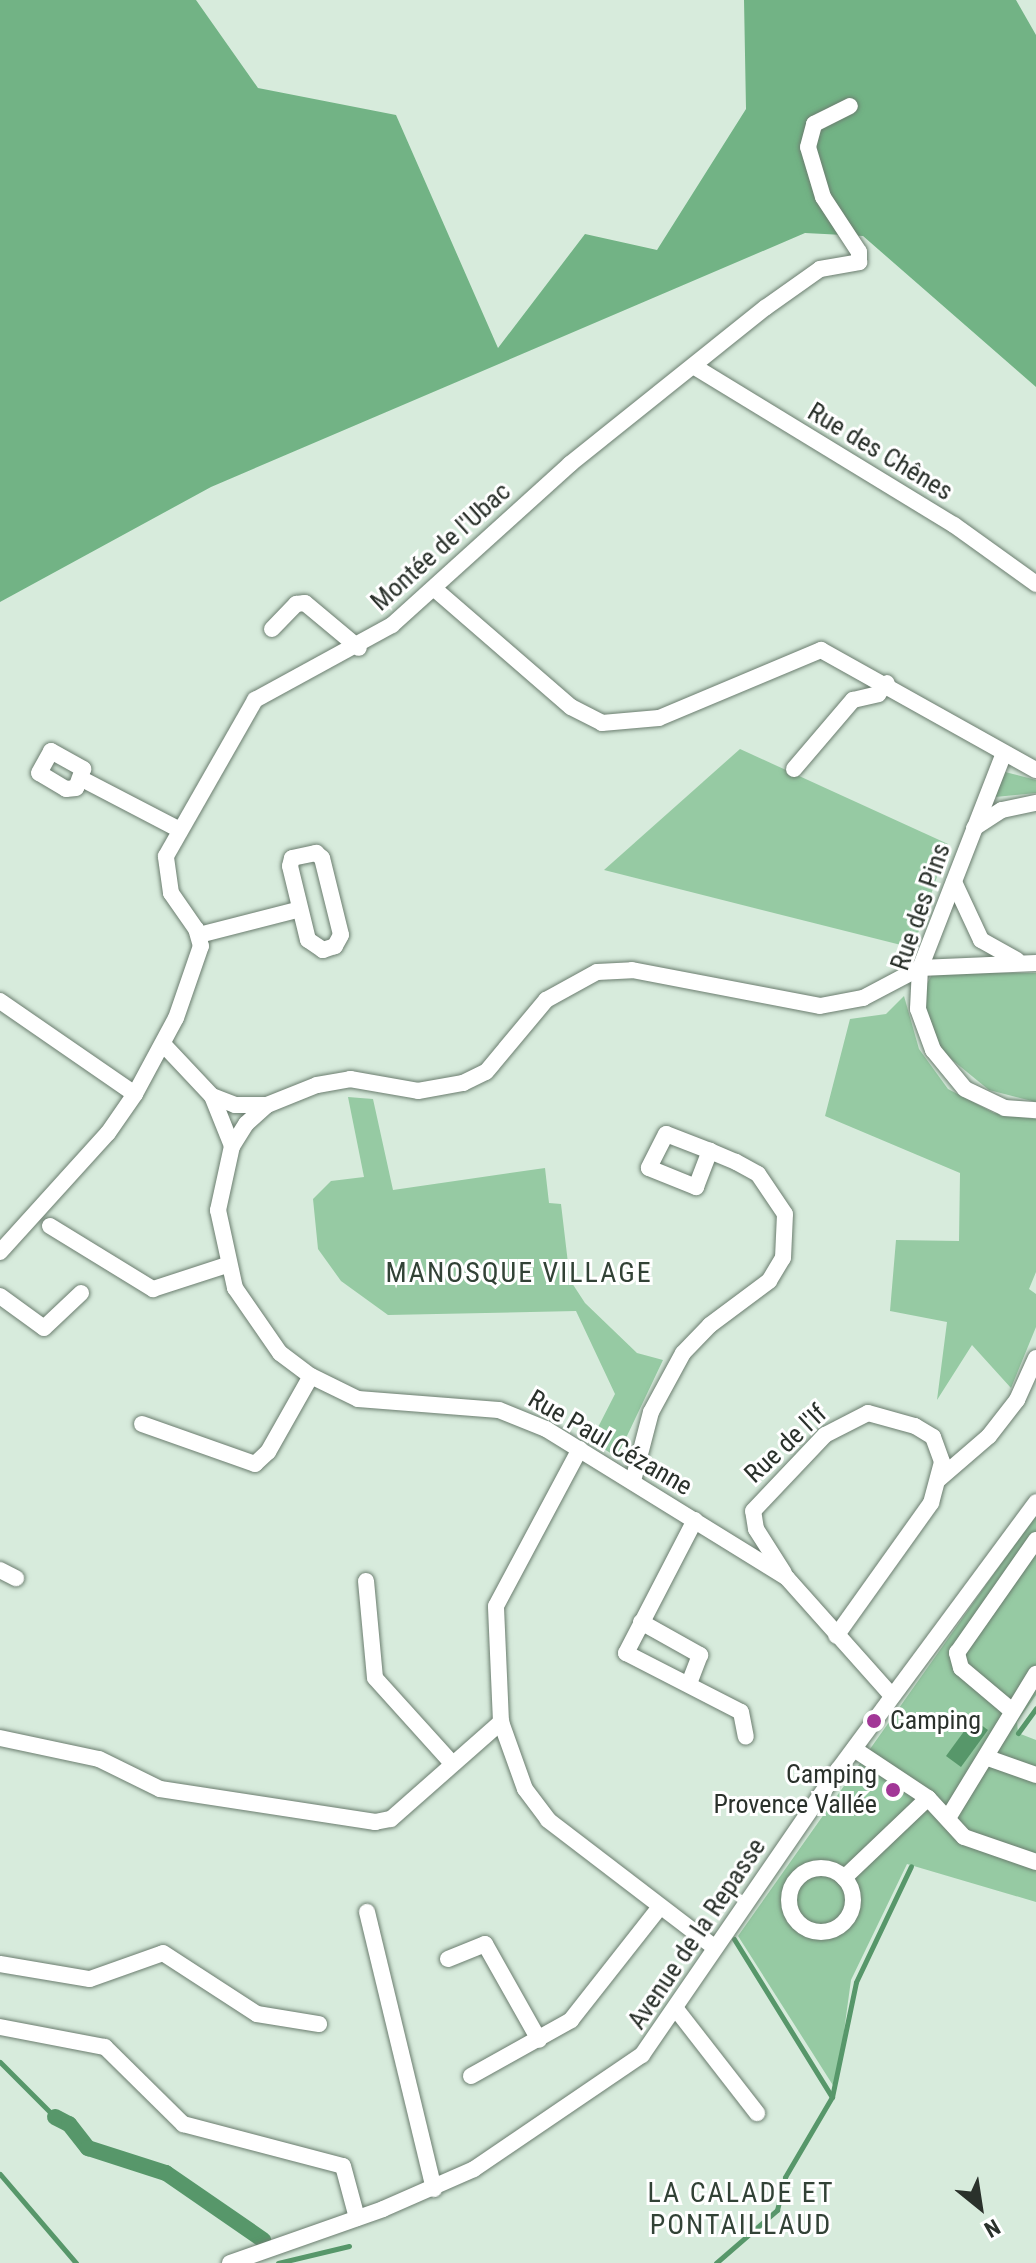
<!DOCTYPE html>
<meta charset="utf-8">
<style>
body{margin:0}
#map{position:relative;width:1036px;height:2263px;overflow:hidden;background:#d7ebdc;font-family:"Roboto Condensed",sans-serif}
div>[style]{position:absolute}
[style*='--x']{left:calc(var(--x)*1px);top:calc(var(--y)*1px);width:calc(var(--w)*1px);rotate:calc(var(--a)*1deg)}
.green>*{inset:0;background:#96caa3}
.forest>*{inset:0;background:#72b385}
.water>*{inset:0;background:#57976a}
.stream>*{height:5px;margin:-2.5px;padding:0 2.5px;transform-origin:2.5px;border-radius:2.5px;background:#57976a}
.canal>*{height:16px;margin:-8px;padding:0 8px;transform-origin:8px;border-radius:8px;background:#57976a}
.roads{filter:drop-shadow(0 0 2px #6b7d6f) drop-shadow(0 0 2px #6b7d6f)}
.minor>*{height:16px;margin:-8px;padding:0 8px;transform-origin:8px;border-radius:8px;background:#fff}
.minor>.ring{margin:-8px;padding:0;box-sizing:content-box;background:none;border:16px solid #fff;border-radius:50%}
.dots>*{width:22px;height:22px;translate:-50% -50%;box-sizing:border-box;border:4px solid #fff;border-radius:50%}
span{translate:-50% -50%;white-space:nowrap;text-align:center;line-height:1.15;-webkit-text-stroke:6px #fff;paint-order:stroke}
.street-label{font-size:26px;color:#2a312b}
.poi-label{font-size:26px;color:#2a312b}
.left{translate:0 -50%;text-align:left}
.right{translate:-100% -50%;text-align:right}
.neighbourhood-label{font-size:28px;color:#324236;letter-spacing:2px}
.north{position:absolute;left:940px;top:2167px;width:80px;height:80px;-webkit-text-stroke:6px #fff;paint-order:stroke;rotate:150deg;font-size:22px;font-weight:700;line-height:32px;text-align:center;color:#2a312b}
.north::after{content:'';display:block;margin:auto;width:28px;height:36px;background:#2a312b;clip-path:polygon(50% 0,100% 100%,50% 72%,0 100%)}
</style>
<div id="map">
<div class="green">
<i style="clip-path:polygon(740px 749px,948px 844px,913px 948px,604px 870px)"></i>
<i style="clip-path:polygon(1005px 772px,1036px 780px,1036px 793px,995px 797px)"></i>
<i style="clip-path:polygon(933px 973px,1036px 973px,1036px 1102px,989px 1090px,945px 1054px,929px 1027px,922px 992px)"></i>
<i style="clip-path:polygon(904px 996px,919px 1049px,948px 1089px,994px 1113px,1036px 1119px,1036px 1272px,1029px 1289px,1036px 1294px,1036px 1327px,1011px 1388px,972px 1345px,937px 1400px,947px 1322px,890px 1311px,896px 1240px,959px 1241px,960px 1173px,825px 1116px,850px 1019px,886px 1014px)"></i>
<i style="clip-path:polygon(348px 1097px,373px 1099px,393px 1190px,545px 1168px,549px 1203px,561px 1204px,570px 1280px,585px 1303px,637px 1353px,663px 1360px,617px 1457px,591px 1441px,615px 1394px,576px 1311px,388px 1315px,341px 1281px,318px 1249px,313px 1199px,331px 1181px,364px 1177px)"></i>
<i style="clip-path:polygon(1036px 1514px,1036px 1695px,1017px 1722px,1018px 1733px,1036px 1740px,1036px 1902px,907px 1864px,851px 1980px,836px 2090px,738px 1936px)"></i>
</div>
<div class="forest">
<i style="clip-path:polygon(0 0,196px 0,258px 88px,396px 115px,498px 348px,585px 234px,657px 250px,746px 109px,744px 0,1016px 0,1036px 35px,1036px 387px,863px 236px,805px 233px,211px 487px,0 602px)"></i>
</div>
<div class="water">
<i style="clip-path:polygon(973px 1719px,988px 1730px,961px 1767px,946px 1756px)"></i>
</div>
<div class="stream">
<i style="--x:1018;--y:1733;--w:31;--a:-54"></i>
<i style="--x:734;--y:1939;--w:186;--a:58.2"></i>
<i style="--x:0;--y:2062;--w:78;--a:45"></i>
<i style="--x:0;--y:2174;--w:117;--a:49.5"></i>
<i style="--x:278;--y:2263;--w:73;--a:-13.5"></i>
<i style="--x:716;--y:2263;--w:81;--a:-41"></i>
<i style="--x:777;--y:2210;--w:34;--a:-76"></i>
<i style="--x:785;--y:2177;--w:93;--a:-59.6"></i>
<i style="--x:832;--y:2097;--w:117;--a:-78.2"></i>
<i style="--x:856;--y:1982;--w:128;--a:-64.6"></i>
</div>
<div class="canal">
<i style="--x:55;--y:2117;--w:16;--a:27"></i>
<i style="--x:69;--y:2124;--w:31;--a:52"></i>
<i style="--x:88;--y:2148;--w:82;--a:17.8"></i>
<i style="--x:166;--y:2173;--w:118;--a:34.6"></i>
</div>
<div class="roads">
<div class="minor">
<i style="--x:695;--y:367;--w:303;--a:31.4"></i>
<i style="--x:954;--y:525;--w:101;--a:35.7"></i>
<i style="--x:437;--y:591;--w:177;--a:40.9"></i>
<i style="--x:571;--y:707;--w:35;--a:27"></i>
<i style="--x:602;--y:723;--w:57;--a:-5"></i>
<i style="--x:659;--y:718;--w:176;--a:-22.8"></i>
<i style="--x:821;--y:650;--w:246;--a:29.2"></i>
<i style="--x:272;--y:629;--w:35;--a:-46"></i>
<i style="--x:296;--y:604;--w:9;--a:-6"></i>
<i style="--x:305;--y:603;--w:70;--a:39.8"></i>
<i style="--x:51;--y:751;--w:37;--a:29"></i>
<i style="--x:83;--y:769;--w:20;--a:110"></i>
<i style="--x:76;--y:788;--w:10;--a:174"></i>
<i style="--x:66;--y:789;--w:31;--a:-149"></i>
<i style="--x:39;--y:773;--w:25;--a:-61"></i>
<i style="--x:1004;--y:753;--w:231;--a:111.3"></i>
<i style="--x:920;--y:968;--w:41;--a:92.8"></i>
<i style="--x:918;--y:1009;--w:44;--a:69.9"></i>
<i style="--x:933;--y:1050;--w:50;--a:50.6"></i>
<i style="--x:965;--y:1089;--w:44;--a:25.4"></i>
<i style="--x:1005;--y:1108;--w:31;--a:4"></i>
<i style="--x:794;--y:769;--w:91;--a:-49.5"></i>
<i style="--x:853;--y:700;--w:26;--a:-13"></i>
<i style="--x:878;--y:694;--w:14;--a:-51"></i>
<i style="--x:82;--y:779;--w:108;--a:27.5"></i>
<i style="--x:974;--y:828;--w:33;--a:-33"></i>
<i style="--x:1002;--y:810;--w:35;--a:-12"></i>
<i style="--x:316;--y:853;--w:8;--a:40"></i>
<i style="--x:322;--y:858;--w:79;--a:76.1"></i>
<i style="--x:341;--y:935;--w:13;--a:119"></i>
<i style="--x:335;--y:946;--w:13;--a:162"></i>
<i style="--x:323;--y:950;--w:18;--a:-146"></i>
<i style="--x:308;--y:940;--w:76;--a:-103.7"></i>
<i style="--x:290;--y:866;--w:8;--a:-76"></i>
<i style="--x:292;--y:858;--w:25;--a:-12"></i>
<i style="--x:954;--y:882;--w:64;--a:65"></i>
<i style="--x:981;--y:940;--w:41;--a:29.1"></i>
<i style="--x:199;--y:935;--w:104;--a:-14.4"></i>
<i style="--x:0;--y:1001;--w:164;--a:34.6"></i>
<i style="--x:163;--y:1044;--w:71;--a:46.7"></i>
<i style="--x:212;--y:1096;--w:25;--a:21"></i>
<i style="--x:235;--y:1105;--w:32;--a:0"></i>
<i style="--x:267;--y:1105;--w:54;--a:-21.8"></i>
<i style="--x:317;--y:1085;--w:34;--a:-10"></i>
<i style="--x:350;--y:1079;--w:69;--a:10"></i>
<i style="--x:418;--y:1091;--w:46;--a:-10.1"></i>
<i style="--x:463;--y:1083;--w:25;--a:-26"></i>
<i style="--x:486;--y:1072;--w:94;--a:-50.2"></i>
<i style="--x:546;--y:1000;--w:58;--a:-28.8"></i>
<i style="--x:597;--y:972;--w:35;--a:-3"></i>
<i style="--x:632;--y:970;--w:191;--a:10.8"></i>
<i style="--x:820;--y:1006;--w:44;--a:-10.5"></i>
<i style="--x:863;--y:998;--w:64;--a:-27.8"></i>
<i style="--x:920;--y:968;--w:116;--a:-2.5"></i>
<i style="--x:212;--y:1096;--w:54;--a:68.2"></i>
<i style="--x:267;--y:1105;--w:28;--a:138"></i>
<i style="--x:246;--y:1124;--w:26;--a:122"></i>
<i style="--x:232;--y:1146;--w:66;--a:102.3"></i>
<i style="--x:218;--y:1210;--w:80;--a:77.7"></i>
<i style="--x:235;--y:1288;--w:79;--a:55.3"></i>
<i style="--x:280;--y:1353;--w:39;--a:37"></i>
<i style="--x:311;--y:1376;--w:52;--a:26.1"></i>
<i style="--x:358;--y:1399;--w:141;--a:4.5"></i>
<i style="--x:499;--y:1410;--w:51;--a:22"></i>
<i style="--x:546;--y:1429;--w:283;--a:31.7"></i>
<i style="--x:787;--y:1578;--w:158;--a:48.3"></i>
<i style="--x:50;--y:1226;--w:121;--a:31.5"></i>
<i style="--x:153;--y:1289;--w:78;--a:-18"></i>
<i style="--x:0;--y:1252;--w:161;--a:-47.8"></i>
<i style="--x:108;--y:1133;--w:47;--a:-55.3"></i>
<i style="--x:135;--y:1094;--w:86;--a:-61.7"></i>
<i style="--x:176;--y:1018;--w:76;--a:-70.9"></i>
<i style="--x:201;--y:946;--w:18;--a:-106"></i>
<i style="--x:196;--y:929;--w:44;--a:-124.8"></i>
<i style="--x:171;--y:893;--w:37;--a:-98"></i>
<i style="--x:166;--y:856;--w:180;--a:-60.3"></i>
<i style="--x:255;--y:700;--w:156;--a:-28.7"></i>
<i style="--x:392;--y:625;--w:240;--a:-42.1"></i>
<i style="--x:570;--y:464;--w:250;--a:-38.7"></i>
<i style="--x:765;--y:308;--w:67;--a:-35.3"></i>
<i style="--x:820;--y:269;--w:40;--a:-10"></i>
<i style="--x:859;--y:262;--w:10;--a:-90"></i>
<i style="--x:859;--y:252;--w:66;--a:-123.2"></i>
<i style="--x:823;--y:197;--w:52;--a:-106.7"></i>
<i style="--x:808;--y:147;--w:24;--a:-75"></i>
<i style="--x:814;--y:124;--w:40;--a:-26.6"></i>
<i style="--x:0;--y:1296;--w:54;--a:36"></i>
<i style="--x:44;--y:1328;--w:51;--a:-43.4"></i>
<i style="--x:142;--y:1424;--w:120;--a:19.5"></i>
<i style="--x:255;--y:1464;--w:18;--a:-43"></i>
<i style="--x:268;--y:1452;--w:87;--a:-60.5"></i>
<i style="--x:938;--y:1480;--w:67;--a:-40.8"></i>
<i style="--x:989;--y:1436;--w:46;--a:-52.1"></i>
<i style="--x:1017;--y:1400;--w:46;--a:-65.7"></i>
<i style="--x:633;--y:1481;--w:71;--a:-75.4"></i>
<i style="--x:651;--y:1412;--w:67;--a:-61.5"></i>
<i style="--x:683;--y:1353;--w:39;--a:-46"></i>
<i style="--x:710;--y:1325;--w:74;--a:-36.7"></i>
<i style="--x:769;--y:1281;--w:27;--a:-59"></i>
<i style="--x:783;--y:1258;--w:44;--a:-87.4"></i>
<i style="--x:785;--y:1214;--w:48;--a:-124"></i>
<i style="--x:758;--y:1174;--w:25;--a:-151"></i>
<i style="--x:736;--y:1162;--w:28;--a:-157"></i>
<i style="--x:710;--y:1151;--w:47;--a:-158.9"></i>
<i style="--x:666;--y:1134;--w:38;--a:117"></i>
<i style="--x:649;--y:1168;--w:51;--a:22"></i>
<i style="--x:696;--y:1187;--w:39;--a:-69"></i>
<i style="--x:695;--y:1520;--w:150;--a:117.4"></i>
<i style="--x:626;--y:1653;--w:129;--a:27.2"></i>
<i style="--x:741;--y:1712;--w:25;--a:79"></i>
<i style="--x:0;--y:1570;--w:18;--a:27"></i>
<i style="--x:784;--y:1573;--w:52;--a:-122.5"></i>
<i style="--x:756;--y:1529;--w:18;--a:-99"></i>
<i style="--x:753;--y:1511;--w:105;--a:-46.5"></i>
<i style="--x:825;--y:1435;--w:48;--a:-27.1"></i>
<i style="--x:868;--y:1413;--w:49;--a:15.5"></i>
<i style="--x:915;--y:1426;--w:21;--a:31"></i>
<i style="--x:933;--y:1437;--w:27;--a:70"></i>
<i style="--x:942;--y:1462;--w:42;--a:105"></i>
<i style="--x:931;--y:1503;--w:163;--a:125.5"></i>
<i style="--x:366;--y:1581;--w:97;--a:84.7"></i>
<i style="--x:375;--y:1678;--w:113;--a:47.9"></i>
<i style="--x:641;--y:1622;--w:68;--a:29.2"></i>
<i style="--x:700;--y:1655;--w:31;--a:111"></i>
<i style="--x:1011;--y:1710;--w:65;--a:-140"></i>
<i style="--x:961;--y:1668;--w:16;--a:-105"></i>
<i style="--x:957;--y:1653;--w:138;--a:-55"></i>
<i style="--x:501;--y:1722;--w:71;--a:70.3"></i>
<i style="--x:525;--y:1789;--w:39;--a:53"></i>
<i style="--x:548;--y:1820;--w:209;--a:37.4"></i>
<i style="--x:0;--y:1738;--w:101;--a:12"></i>
<i style="--x:99;--y:1759;--w:68;--a:26.2"></i>
<i style="--x:160;--y:1789;--w:218;--a:8.7"></i>
<i style="--x:375;--y:1822;--w:16;--a:-11"></i>
<i style="--x:391;--y:1819;--w:147;--a:-41.4"></i>
<i style="--x:501;--y:1722;--w:116;--a:-92.5"></i>
<i style="--x:496;--y:1606;--w:178;--a:-61.9"></i>
<i style="--x:854;--y:1749;--w:89;--a:33.5"></i>
<i style="--x:928;--y:1798;--w:53;--a:47.3"></i>
<i style="--x:964;--y:1837;--w:76;--a:19.1"></i>
<i style="--x:988;--y:1758;--w:51;--a:19.5"></i>
<i style="--x:948;--y:1818;--w:169;--a:-58.6"></i>
<i class="ring" style="left:789px;top:1868px;width:48px;height:48px"></i>
<i style="--x:844;--y:1878;--w:116;--a:-43.6"></i>
<i style="--x:367;--y:1912;--w:285;--a:76.4"></i>
<i style="--x:448;--y:1959;--w:40;--a:-22"></i>
<i style="--x:485;--y:1944;--w:110;--a:60.6"></i>
<i style="--x:0;--y:1964;--w:91;--a:9.5"></i>
<i style="--x:90;--y:1979;--w:77;--a:-19.6"></i>
<i style="--x:163;--y:1953;--w:112;--a:33"></i>
<i style="--x:257;--y:2014;--w:63;--a:9.2"></i>
<i style="--x:676;--y:2009;--w:132;--a:52.1"></i>
<i style="--x:0;--y:2027;--w:107;--a:10.8"></i>
<i style="--x:105;--y:2047;--w:110;--a:44.6"></i>
<i style="--x:183;--y:2124;--w:165;--a:14.7"></i>
<i style="--x:343;--y:2166;--w:54;--a:74.9"></i>
<i style="--x:471;--y:2076;--w:115;--a:-29.2"></i>
<i style="--x:571;--y:2020;--w:144;--a:-51.8"></i>
<i style="--x:230;--y:2263;--w:162;--a:-19.4"></i>
<i style="--x:383;--y:2209;--w:99;--a:-23.7"></i>
<i style="--x:474;--y:2169;--w:203;--a:-34.2"></i>
<i style="--x:642;--y:2055;--w:346;--a:-55.5"></i>
<i style="--x:838;--y:1770;--w:333;--a:-53.5"></i>
</div>
</div>
<div class="dots">
<i style="left:874px;top:1721px;background:#a23797"></i>
<i style="left:893px;top:1790px;background:#a23797"></i>
</div>
<div class="street-label">
<span style="left:880px;top:452px;rotate:31deg">Rue des Chênes</span>
<span style="left:441px;top:547px;rotate:-42deg">Montée de l'Ubac</span>
<span style="left:921px;top:907px;rotate:-71deg">Rue des Pins</span>
<span style="left:610px;top:1443px;rotate:30deg">Rue Paul Cézanne</span>
<span style="left:786px;top:1444px;rotate:-43deg">Rue de l'If</span>
<span style="left:697px;top:1934px;rotate:-56deg">Avenue de la Repasse</span>
</div>
<div class="poi-label">
<span class="left" style="left:890px;top:1721px">Camping</span>
<span class="right" style="left:877px;top:1790px">Camping<br>Provence Vallée</span>
</div>
<div class="neighbourhood-label">
<span style="left:519px;top:1273px">MANOSQUE VILLAGE</span>
<span style="left:741px;top:2209px">LA CALADE ET<br>PONTAILLAUD</span>
</div>
<div class="north">N</div>
</div>
